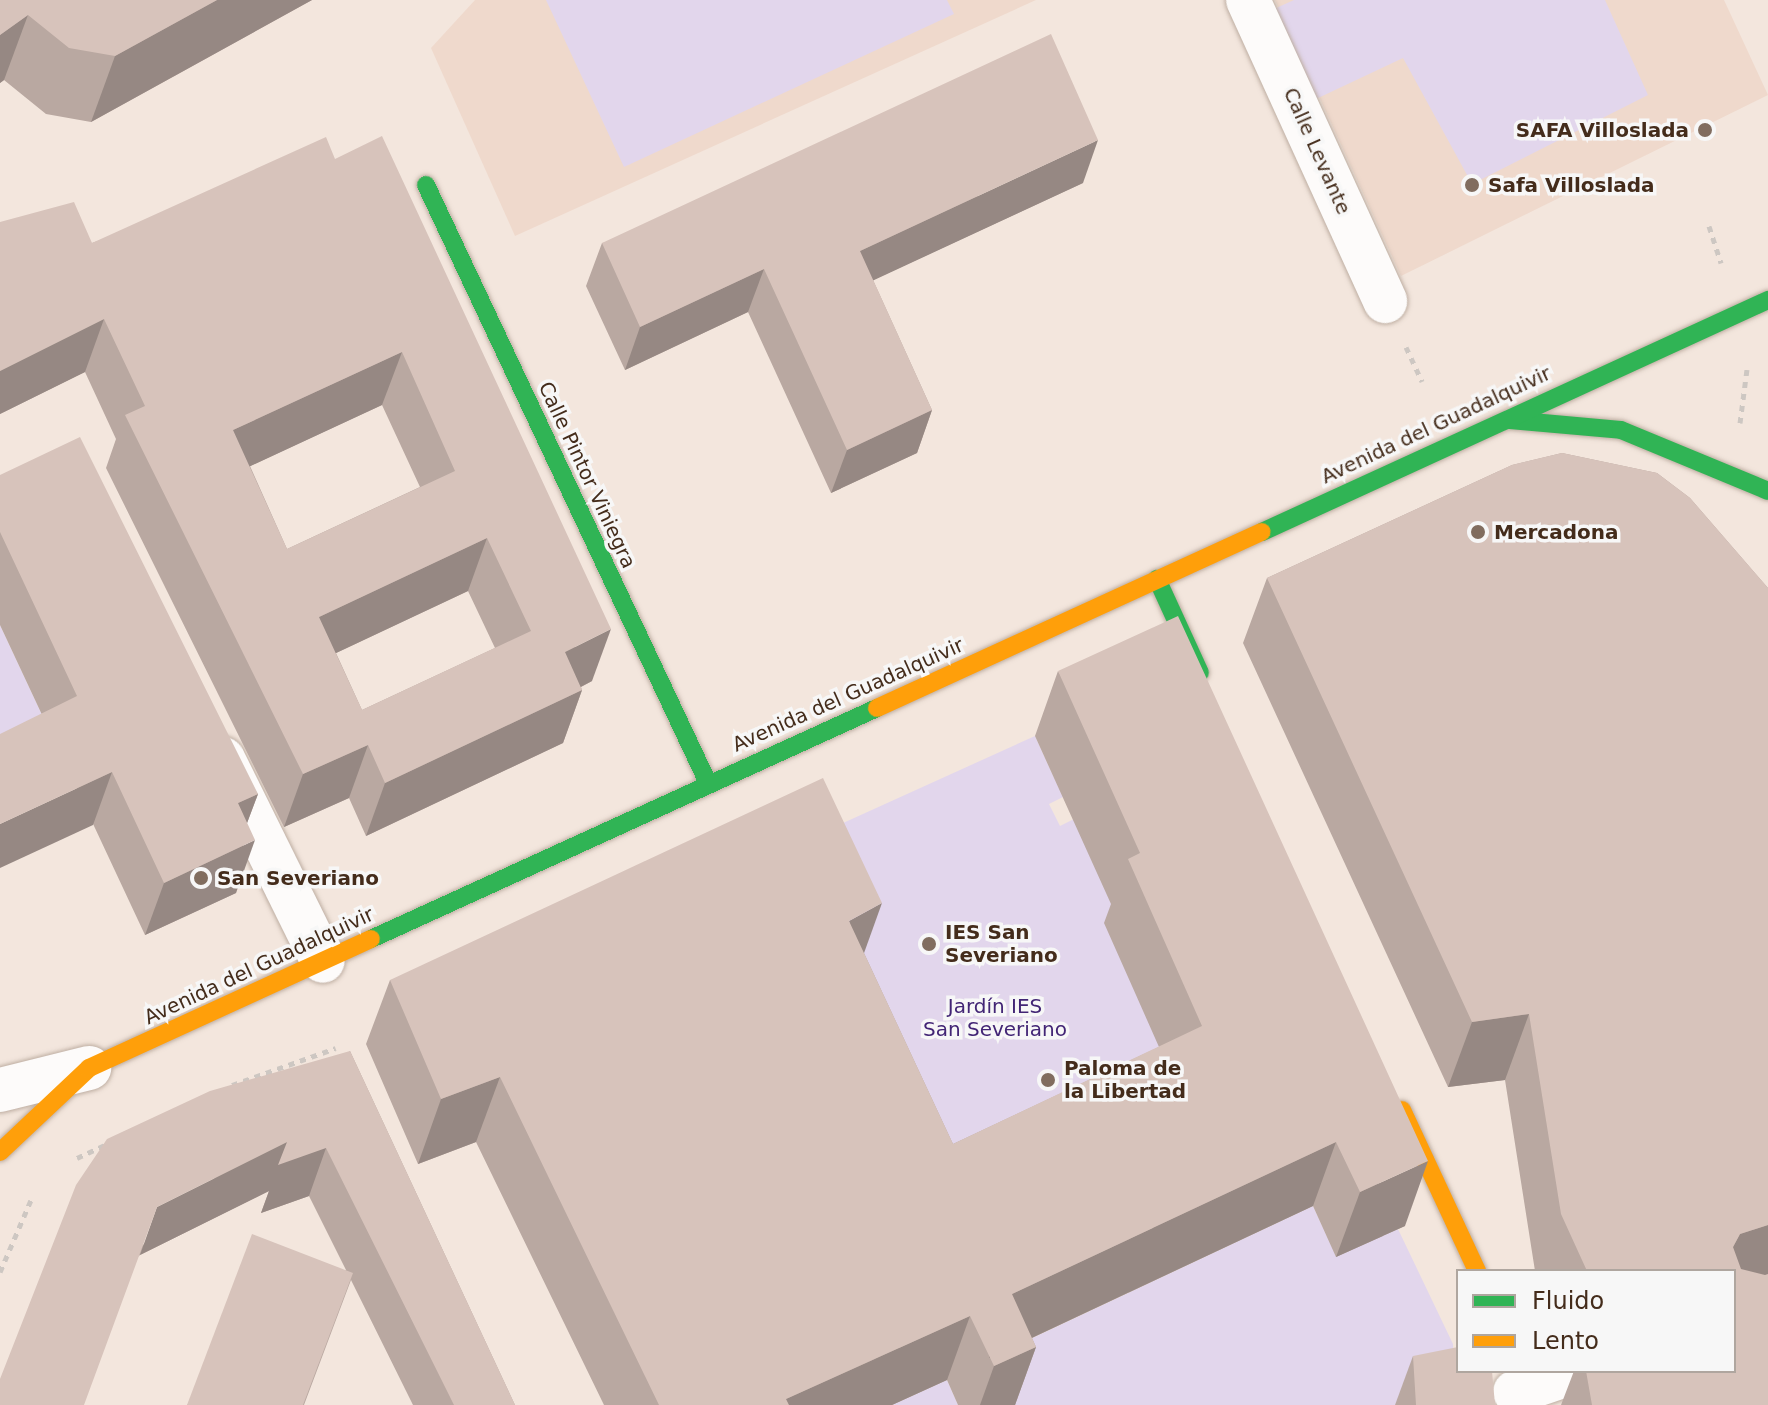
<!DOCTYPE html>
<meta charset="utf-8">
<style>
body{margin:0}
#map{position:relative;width:1768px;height:1405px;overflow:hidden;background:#f3e6dd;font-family:"DejaVu Sans",sans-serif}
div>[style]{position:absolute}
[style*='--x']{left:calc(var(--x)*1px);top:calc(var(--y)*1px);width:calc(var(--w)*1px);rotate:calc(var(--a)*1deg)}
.built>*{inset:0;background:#efd9cc}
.green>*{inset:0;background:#e2d6ec}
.path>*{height:5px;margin-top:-2.5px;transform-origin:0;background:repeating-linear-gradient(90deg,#cdc7c2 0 6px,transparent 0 12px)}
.roads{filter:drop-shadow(0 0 2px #beaea2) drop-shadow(0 0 2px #beaea2)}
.street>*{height:44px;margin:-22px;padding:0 22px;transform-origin:22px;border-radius:22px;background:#fdfbfa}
.fast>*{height:18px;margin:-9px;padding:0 9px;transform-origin:9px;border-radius:9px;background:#30b455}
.slow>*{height:18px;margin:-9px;padding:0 9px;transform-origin:9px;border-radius:9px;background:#ff9f0a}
.wall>*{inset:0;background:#b9a8a1}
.shaded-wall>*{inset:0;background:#968883}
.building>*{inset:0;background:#d7c3bb}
.dots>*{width:22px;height:22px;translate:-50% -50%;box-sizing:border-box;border:4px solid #f7f7f7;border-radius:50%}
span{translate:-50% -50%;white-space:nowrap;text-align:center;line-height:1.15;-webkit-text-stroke:7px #f7f7f7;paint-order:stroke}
.poi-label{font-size:20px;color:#442c1b;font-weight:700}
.right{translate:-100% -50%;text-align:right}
.left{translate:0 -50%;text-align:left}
.street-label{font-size:20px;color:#442c1b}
.park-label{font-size:20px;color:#422575}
.legend{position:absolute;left:1456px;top:1269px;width:280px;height:104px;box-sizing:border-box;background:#f7f7f7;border:2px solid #afa69f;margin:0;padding:10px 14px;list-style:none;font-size:24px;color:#442c1b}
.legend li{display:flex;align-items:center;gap:16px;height:40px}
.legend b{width:40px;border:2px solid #afa69f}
</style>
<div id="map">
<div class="built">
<i style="clip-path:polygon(475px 0,1036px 0,515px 236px,431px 48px)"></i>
<i style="clip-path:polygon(1275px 0,1724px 0,1768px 95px,1401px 276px)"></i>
</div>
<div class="green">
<i style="clip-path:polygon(546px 0,947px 0,954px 14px,624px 167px)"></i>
<i style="clip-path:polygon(1294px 0,1605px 0,1648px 95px,1472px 184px,1403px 58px,1316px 99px,1274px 9px)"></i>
<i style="clip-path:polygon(0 625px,58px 749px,0 779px)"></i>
<i style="clip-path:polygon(1035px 736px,1063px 797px,1049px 804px,1060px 826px,1074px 819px,1175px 1040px,929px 1209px,799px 843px)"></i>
<i style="clip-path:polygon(1313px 1206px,1336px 1256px,1398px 1229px,1453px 1344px,1456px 1405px,1009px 1405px,988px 1359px)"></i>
<i style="clip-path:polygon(947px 1380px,958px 1405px,892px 1405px)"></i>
</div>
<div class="path">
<i style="--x:1709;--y:226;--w:39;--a:72"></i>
<i style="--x:1406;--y:347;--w:38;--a:65"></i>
<i style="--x:1740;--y:423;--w:54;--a:-82.6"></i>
<i style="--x:232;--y:1085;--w:110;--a:-19.6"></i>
<i style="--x:77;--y:1158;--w:33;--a:-25"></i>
<i style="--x:0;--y:1272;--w:78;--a:-66.7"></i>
</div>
<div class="roads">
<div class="street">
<i style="--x:1248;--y:0;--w:331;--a:65.5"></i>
<i style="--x:223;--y:759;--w:225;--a:63.7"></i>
<i style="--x:0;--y:1090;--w:92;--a:-13.9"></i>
<i style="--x:1515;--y:1392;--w:65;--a:-18.7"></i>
</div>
<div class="fast">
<i style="--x:426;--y:185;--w:661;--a:64.75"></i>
<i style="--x:1510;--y:420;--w:111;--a:5.1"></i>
<i style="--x:1621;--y:430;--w:159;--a:22.5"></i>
<i style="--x:1262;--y:532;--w:557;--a:-24.63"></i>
<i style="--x:1157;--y:579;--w:103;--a:65.4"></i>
<i style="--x:371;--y:939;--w:556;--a:-24.54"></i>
</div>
<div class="slow">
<i style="--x:877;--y:708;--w:423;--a:-24.6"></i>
<i style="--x:1402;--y:1110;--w:178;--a:65"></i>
<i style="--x:0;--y:1152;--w:122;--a:-43.3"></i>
<i style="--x:89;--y:1068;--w:310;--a:-24.6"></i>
</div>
</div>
<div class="wall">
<i style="clip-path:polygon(0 0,312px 0,91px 122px,46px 114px,4px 80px,0 83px)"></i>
<i style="clip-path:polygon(evenodd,335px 159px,592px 681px,581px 687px,582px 690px,563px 743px,366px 836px,349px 798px,284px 827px,106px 468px,116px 439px,85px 372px,0 414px,0 222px,92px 243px,335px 159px,382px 405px,420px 487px,287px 549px,250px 466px,382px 405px,335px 159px,468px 591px,495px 648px,362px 710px,336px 653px,468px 591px)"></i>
<i style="clip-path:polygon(1083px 183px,873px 280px,932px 410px,917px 453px,831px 493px,748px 312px,625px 370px,586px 286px,602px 243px)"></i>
<i style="clip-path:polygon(1562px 453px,1657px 473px,1690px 498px,1768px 588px,1768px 1405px,1561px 1405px,1574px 1371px,1734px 1371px,1734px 1271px,1535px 1271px,1505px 1080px,1448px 1087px,1243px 643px,1267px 578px,1512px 465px)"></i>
<i style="clip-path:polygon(0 475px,258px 794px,247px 823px,236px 893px,145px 935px,0 625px)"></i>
<i style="clip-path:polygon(1058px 671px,1405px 1226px,1336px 1257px,1313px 1206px,1032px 1338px,1036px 1347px,1015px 1405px,958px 1405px,947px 1380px,892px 1405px,604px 1405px,476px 1142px,418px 1164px,366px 1044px,390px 980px,864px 953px,953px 1144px,1159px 1047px,1104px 923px,1111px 904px,1035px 736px)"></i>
<i style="clip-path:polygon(350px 1051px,515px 1405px,413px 1405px,351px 1280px,304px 1405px,187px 1405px,346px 1270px,309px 1196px,261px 1213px,269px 1191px,140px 1255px,0 1379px)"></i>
<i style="clip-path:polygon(1413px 1356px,1495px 1405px,1395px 1405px)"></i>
</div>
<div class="shaded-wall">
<i style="clip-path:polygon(217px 0,312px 0,91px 122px,115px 56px)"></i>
<i style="clip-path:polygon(28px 15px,4px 80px,0 83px,0 35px)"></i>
<i style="clip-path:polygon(1098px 140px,1083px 183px,844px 294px,860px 251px)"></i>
<i style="clip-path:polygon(764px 269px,748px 312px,625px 370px,640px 327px)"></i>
<i style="clip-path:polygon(104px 319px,85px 372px,0 414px,0 371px)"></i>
<i style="clip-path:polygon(402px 352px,382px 405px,214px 483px,233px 430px)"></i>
<i style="clip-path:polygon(932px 410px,917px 453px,831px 493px,847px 450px)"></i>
<i style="clip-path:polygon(487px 538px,468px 591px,300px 670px,319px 617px)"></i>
<i style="clip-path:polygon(611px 629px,592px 681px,546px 705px,565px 652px)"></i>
<i style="clip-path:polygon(582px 690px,563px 743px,366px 836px,385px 783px)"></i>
<i style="clip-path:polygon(368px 745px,349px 798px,284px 827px,303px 774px)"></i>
<i style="clip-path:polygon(112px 772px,93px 825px,0 868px,0 824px)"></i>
<i style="clip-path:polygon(258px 794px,238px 847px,238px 803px)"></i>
<i style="clip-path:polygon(255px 840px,236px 893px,145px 935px,164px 883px)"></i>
<i style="clip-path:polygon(882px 903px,859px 967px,849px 921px)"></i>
<i style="clip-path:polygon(1529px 1014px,1505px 1080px,1448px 1087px,1472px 1022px)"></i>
<i style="clip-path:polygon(500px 1077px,476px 1142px,418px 1164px,441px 1099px)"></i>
<i style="clip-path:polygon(287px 1142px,326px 1148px,309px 1196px,261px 1213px,269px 1191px,140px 1255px,157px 1207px)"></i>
<i style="clip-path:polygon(1336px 1142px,1313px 1206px,989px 1358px,1012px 1294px)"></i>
<i style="clip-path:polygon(1428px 1161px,1405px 1226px,1336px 1257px,1360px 1192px)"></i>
<i style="clip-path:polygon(1768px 1225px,1768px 1284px,1734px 1294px,1733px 1247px,1740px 1234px)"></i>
<i style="clip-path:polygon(970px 1316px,947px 1380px,892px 1405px,784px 1405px,786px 1399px)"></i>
<i style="clip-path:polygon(1036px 1347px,1015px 1405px,980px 1405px,994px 1366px)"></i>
</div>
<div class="building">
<i style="clip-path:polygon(0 0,217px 0,115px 56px,69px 48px,28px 15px,0 35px)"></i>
<i style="clip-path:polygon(1051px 34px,1098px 140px,860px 251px,932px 410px,847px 450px,764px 269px,640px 327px,602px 243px)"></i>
<i style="clip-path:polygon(evenodd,382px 136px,611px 629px,565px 652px,582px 690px,385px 783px,368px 745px,303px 774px,125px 415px,145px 406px,104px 319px,0 371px,0 222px,74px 202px,92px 243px,326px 137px,335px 159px,382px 136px,402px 352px,455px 471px,287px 549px,233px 430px,402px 352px,382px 136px,487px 538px,531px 631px,362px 710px,319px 617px,487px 538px)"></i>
<i style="clip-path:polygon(80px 437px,258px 794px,238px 803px,255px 840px,164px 883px,112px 772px,0 824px,0 734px,77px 696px,0 532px,0 475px)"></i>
<i style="clip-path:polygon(1562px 453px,1657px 473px,1690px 498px,1768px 588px,1768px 1225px,1740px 1234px,1733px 1247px,1741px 1269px,1765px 1275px,1768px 1274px,1768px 1405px,1592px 1405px,1586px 1371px,1734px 1371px,1734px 1271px,1587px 1271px,1561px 1214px,1529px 1014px,1472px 1022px,1267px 578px,1512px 465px)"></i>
<i style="clip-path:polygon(1178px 616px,1428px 1161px,1360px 1192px,1336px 1142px,1012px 1294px,1036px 1347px,994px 1366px,970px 1316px,786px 1399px,789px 1405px,659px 1405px,500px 1077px,441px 1099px,390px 980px,823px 778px,882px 903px,849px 921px,953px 1144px,1202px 1026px,1128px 859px,1140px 853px,1058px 671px)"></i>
<i style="clip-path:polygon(350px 1051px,515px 1405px,454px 1405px,326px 1148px,278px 1165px,287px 1142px,157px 1207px,84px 1405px,0 1405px,0 1379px,76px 1185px,107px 1139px,210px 1091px)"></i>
<i style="clip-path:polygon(252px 1234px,353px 1273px,303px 1405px,187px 1405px)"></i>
<i style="clip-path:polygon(1458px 1347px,1458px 1371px,1492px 1371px,1495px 1405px,1416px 1405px,1413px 1356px)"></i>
</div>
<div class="dots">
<i style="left:1705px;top:130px;background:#816d5f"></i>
<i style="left:1472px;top:185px;background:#816d5f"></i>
<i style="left:1478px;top:532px;background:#816d5f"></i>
<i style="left:201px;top:878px;background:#816d5f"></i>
<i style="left:929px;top:944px;background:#816d5f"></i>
<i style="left:1048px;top:1080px;background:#816d5f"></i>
</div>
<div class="poi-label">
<span class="right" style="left:1689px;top:130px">SAFA Villoslada</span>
<span class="left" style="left:1488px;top:185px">Safa Villoslada</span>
<span class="left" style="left:1494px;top:532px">Mercadona</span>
<span class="left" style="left:217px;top:878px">San Severiano</span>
<span class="left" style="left:945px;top:944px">IES San<br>Severiano</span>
<span class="left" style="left:1064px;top:1080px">Paloma de<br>la Libertad</span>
</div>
<div class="street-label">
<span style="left:1317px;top:151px;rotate:66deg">Calle Levante</span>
<span style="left:1436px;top:425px;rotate:-25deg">Avenida del Guadalquivir</span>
<span style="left:587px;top:475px;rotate:65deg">Calle Pintor Viniegra</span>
<span style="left:848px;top:695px;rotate:-24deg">Avenida del Guadalquivir</span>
<span style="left:259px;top:966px;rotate:-25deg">Avenida del Guadalquivir</span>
</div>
<div class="park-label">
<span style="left:995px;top:1018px">Jardín IES<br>San Severiano</span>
</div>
<ul class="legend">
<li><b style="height:10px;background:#30b455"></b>Fluido</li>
<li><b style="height:10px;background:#ff9f0a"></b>Lento</li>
</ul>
</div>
